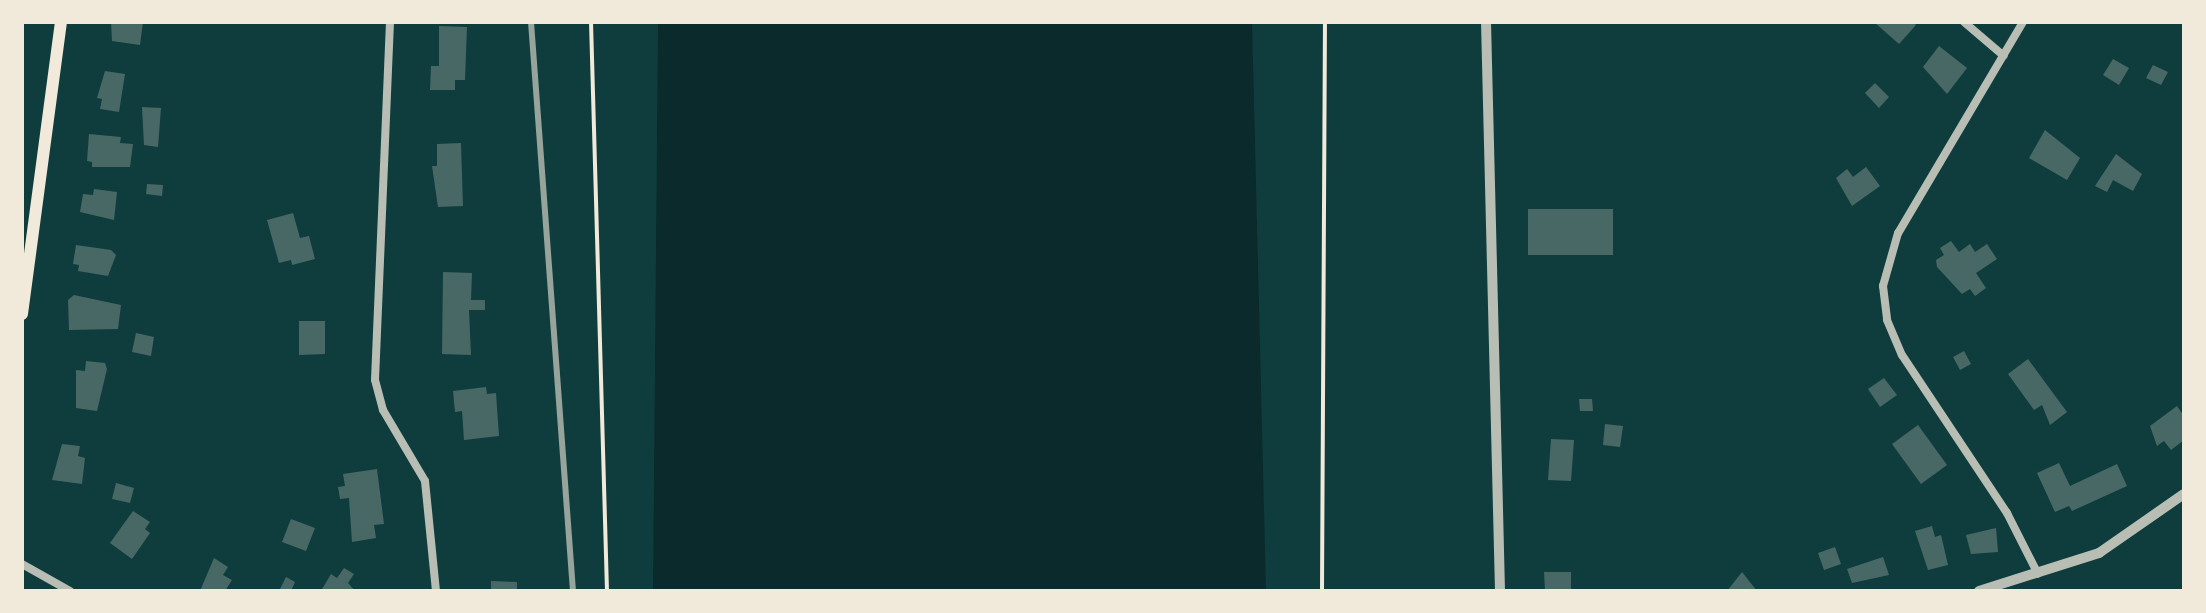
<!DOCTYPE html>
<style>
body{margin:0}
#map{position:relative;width:2206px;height:613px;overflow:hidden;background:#0f3d3e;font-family:Bitter,serif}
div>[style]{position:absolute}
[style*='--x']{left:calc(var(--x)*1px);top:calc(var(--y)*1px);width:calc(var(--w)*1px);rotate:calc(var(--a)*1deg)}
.water>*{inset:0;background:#0a2a2b}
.building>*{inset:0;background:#486865}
.path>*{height:4px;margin:-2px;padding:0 2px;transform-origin:2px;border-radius:2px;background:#f1e9da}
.minor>*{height:8px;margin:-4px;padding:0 4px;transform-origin:4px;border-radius:4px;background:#b8beb3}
.tertiary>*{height:10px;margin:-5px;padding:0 5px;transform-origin:5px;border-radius:5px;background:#b8beb3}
.secondary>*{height:12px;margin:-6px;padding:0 6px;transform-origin:6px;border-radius:6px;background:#f1e9da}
.rail>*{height:6px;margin:-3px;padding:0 3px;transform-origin:3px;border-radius:3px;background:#97a49c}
span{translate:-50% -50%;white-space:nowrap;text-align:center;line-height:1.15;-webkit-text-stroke:6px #f1e9da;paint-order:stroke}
.frame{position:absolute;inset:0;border:24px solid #f1e9da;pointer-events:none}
</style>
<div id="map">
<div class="water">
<i style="clip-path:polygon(658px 22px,1252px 22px,1266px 591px,653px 591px)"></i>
</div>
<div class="building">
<i style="clip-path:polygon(111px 22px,143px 22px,140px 45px,112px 41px)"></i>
<i style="clip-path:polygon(1874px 22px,1913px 22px,1916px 25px,1899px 44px)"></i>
<i style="clip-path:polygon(439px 26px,467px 27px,465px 80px,455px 80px,455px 90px,430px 90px,431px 66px,439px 66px)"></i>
<i style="clip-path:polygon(1939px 46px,1967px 68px,1947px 94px,1923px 67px)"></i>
<i style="clip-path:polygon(2113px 59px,2129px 68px,2119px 85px,2103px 75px)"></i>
<i style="clip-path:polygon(2153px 65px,2168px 72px,2161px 85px,2146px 78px)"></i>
<i style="clip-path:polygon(105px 71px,125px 74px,119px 112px,100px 109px,102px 99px,97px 98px)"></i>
<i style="clip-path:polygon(1875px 83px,1889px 97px,1879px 108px,1865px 93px)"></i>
<i style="clip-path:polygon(142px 107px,161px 108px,158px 147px,144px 145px)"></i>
<i style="clip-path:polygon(2045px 130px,2080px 158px,2067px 180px,2029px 158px)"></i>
<i style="clip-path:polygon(89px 134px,121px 137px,120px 143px,133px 144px,130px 167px,92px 167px,92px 162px,87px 161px)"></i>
<i style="clip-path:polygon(461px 143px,463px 206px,438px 207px,432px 166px,437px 166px,437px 144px)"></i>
<i style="clip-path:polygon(2116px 154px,2142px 174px,2133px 191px,2113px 180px,2107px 192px,2095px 186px)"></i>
<i style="clip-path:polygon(1866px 167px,1880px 186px,1852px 206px,1836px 178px,1847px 169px,1853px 177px)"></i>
<i style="clip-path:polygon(147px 184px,163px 185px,162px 196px,146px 194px)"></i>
<i style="clip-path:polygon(94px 189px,117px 192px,114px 220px,80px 212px,83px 194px,93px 195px)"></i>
<i style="clip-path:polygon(1528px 209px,1613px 209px,1613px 255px,1528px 255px)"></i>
<i style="clip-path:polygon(293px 213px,300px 238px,309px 236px,315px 259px,292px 265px,291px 260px,279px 263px,267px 220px)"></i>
<i style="clip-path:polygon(1951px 241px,1959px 252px,1970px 244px,1975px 252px,1987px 244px,1997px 259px,1976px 273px,1986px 288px,1975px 296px,1970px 289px,1962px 294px,1937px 267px,1936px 260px,1944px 255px,1940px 248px)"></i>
<i style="clip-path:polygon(76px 245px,111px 250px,116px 255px,108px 276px,78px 271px,79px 265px,73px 264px)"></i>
<i style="clip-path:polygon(443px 272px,472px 273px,471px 300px,485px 300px,485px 310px,469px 310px,471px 355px,442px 354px)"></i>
<i style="clip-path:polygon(74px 295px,121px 305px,118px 329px,69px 330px,68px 300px)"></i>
<i style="clip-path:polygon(299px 321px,325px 321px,325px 354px,299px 355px)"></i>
<i style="clip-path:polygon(136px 333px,154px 337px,151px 356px,132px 352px)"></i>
<i style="clip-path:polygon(1964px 351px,1971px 364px,1960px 370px,1953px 357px)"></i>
<i style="clip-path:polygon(2028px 359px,2067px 412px,2050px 425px,2042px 405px,2034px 410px,2008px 374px)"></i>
<i style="clip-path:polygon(86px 361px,105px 363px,107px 369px,97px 411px,76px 408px,76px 370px,85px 371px)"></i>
<i style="clip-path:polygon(1884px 378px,1897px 395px,1880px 407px,1868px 389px)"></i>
<i style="clip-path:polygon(486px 387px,487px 394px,496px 393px,499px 436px,464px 440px,462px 411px,455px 412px,453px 391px)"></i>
<i style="clip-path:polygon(1579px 399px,1592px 399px,1593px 411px,1580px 411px)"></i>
<i style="clip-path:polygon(2177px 406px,2184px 416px,2184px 440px,2171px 450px,2164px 441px,2157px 446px,2150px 426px)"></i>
<i style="clip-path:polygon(1605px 424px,1623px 426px,1620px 447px,1603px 445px)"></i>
<i style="clip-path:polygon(1918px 425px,1947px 465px,1921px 484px,1892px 444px)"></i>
<i style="clip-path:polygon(1551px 439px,1574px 440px,1571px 481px,1548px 480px)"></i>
<i style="clip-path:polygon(62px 444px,80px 446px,78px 456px,85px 458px,82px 484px,52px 480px)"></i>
<i style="clip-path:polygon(2059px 463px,2070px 486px,2117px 464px,2127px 486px,2072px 511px,2069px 506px,2055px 512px,2037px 473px)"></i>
<i style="clip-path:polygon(377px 469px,384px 524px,374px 525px,376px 538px,352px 542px,349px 498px,340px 499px,338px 487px,345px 486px,343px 474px)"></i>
<i style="clip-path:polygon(116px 483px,134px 488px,130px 503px,112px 499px)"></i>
<i style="clip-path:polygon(133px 511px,150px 522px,145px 529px,150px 533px,132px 559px,110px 543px)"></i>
<i style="clip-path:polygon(291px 519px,315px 528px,306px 551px,282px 542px)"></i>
<i style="clip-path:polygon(1932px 526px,1935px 537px,1941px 535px,1948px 565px,1928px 570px,1915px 531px)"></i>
<i style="clip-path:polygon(1996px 528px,1998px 552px,1971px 554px,1966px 535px)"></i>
<i style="clip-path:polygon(1835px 547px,1841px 564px,1824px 570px,1818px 553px)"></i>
<i style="clip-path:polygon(1883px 557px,1889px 575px,1852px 583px,1847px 569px)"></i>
<i style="clip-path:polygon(214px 558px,228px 567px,223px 575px,232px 580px,225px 591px,200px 591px)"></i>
<i style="clip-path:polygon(344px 568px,354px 574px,348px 583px,355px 591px,321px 591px,331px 574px,337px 578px)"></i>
<i style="clip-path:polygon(1544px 572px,1571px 572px,1571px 591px,1545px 591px)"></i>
<i style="clip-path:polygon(1742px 572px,1757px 591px,1727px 591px)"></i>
<i style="clip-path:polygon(286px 577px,295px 582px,291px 591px,279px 591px)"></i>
<i style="clip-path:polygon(491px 581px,517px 582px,517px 591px,491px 591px)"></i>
</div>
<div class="path">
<i style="--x:591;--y:22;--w:569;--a:88.39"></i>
<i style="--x:1322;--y:591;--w:569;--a:-89.7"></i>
</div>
<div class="minor">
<i style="--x:390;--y:22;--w:358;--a:92.4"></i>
<i style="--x:375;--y:380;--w:31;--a:75"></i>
<i style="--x:383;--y:410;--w:82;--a:59.4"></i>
<i style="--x:425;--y:481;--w:111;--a:84.3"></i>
<i style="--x:1964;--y:22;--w:52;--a:40.4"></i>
<i style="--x:2023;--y:22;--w:245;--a:120.6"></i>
<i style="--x:1898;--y:233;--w:55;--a:105.8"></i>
<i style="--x:1883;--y:286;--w:34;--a:83"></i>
<i style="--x:1887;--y:320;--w:38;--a:67"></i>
<i style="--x:1902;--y:355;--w:190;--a:56.4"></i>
<i style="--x:2007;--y:513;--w:68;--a:63.1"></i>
<i style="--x:22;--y:564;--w:55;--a:29.4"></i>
</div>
<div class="tertiary">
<i style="--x:1486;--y:22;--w:569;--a:88.59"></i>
<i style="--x:1979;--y:591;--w:126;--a:-17.6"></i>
<i style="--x:2099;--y:553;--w:103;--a:-34.8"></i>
</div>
<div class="secondary">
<i style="--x:22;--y:314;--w:295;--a:-82.4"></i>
</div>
<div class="rail">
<i style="--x:531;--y:22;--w:571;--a:85.78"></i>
</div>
<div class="frame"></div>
</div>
